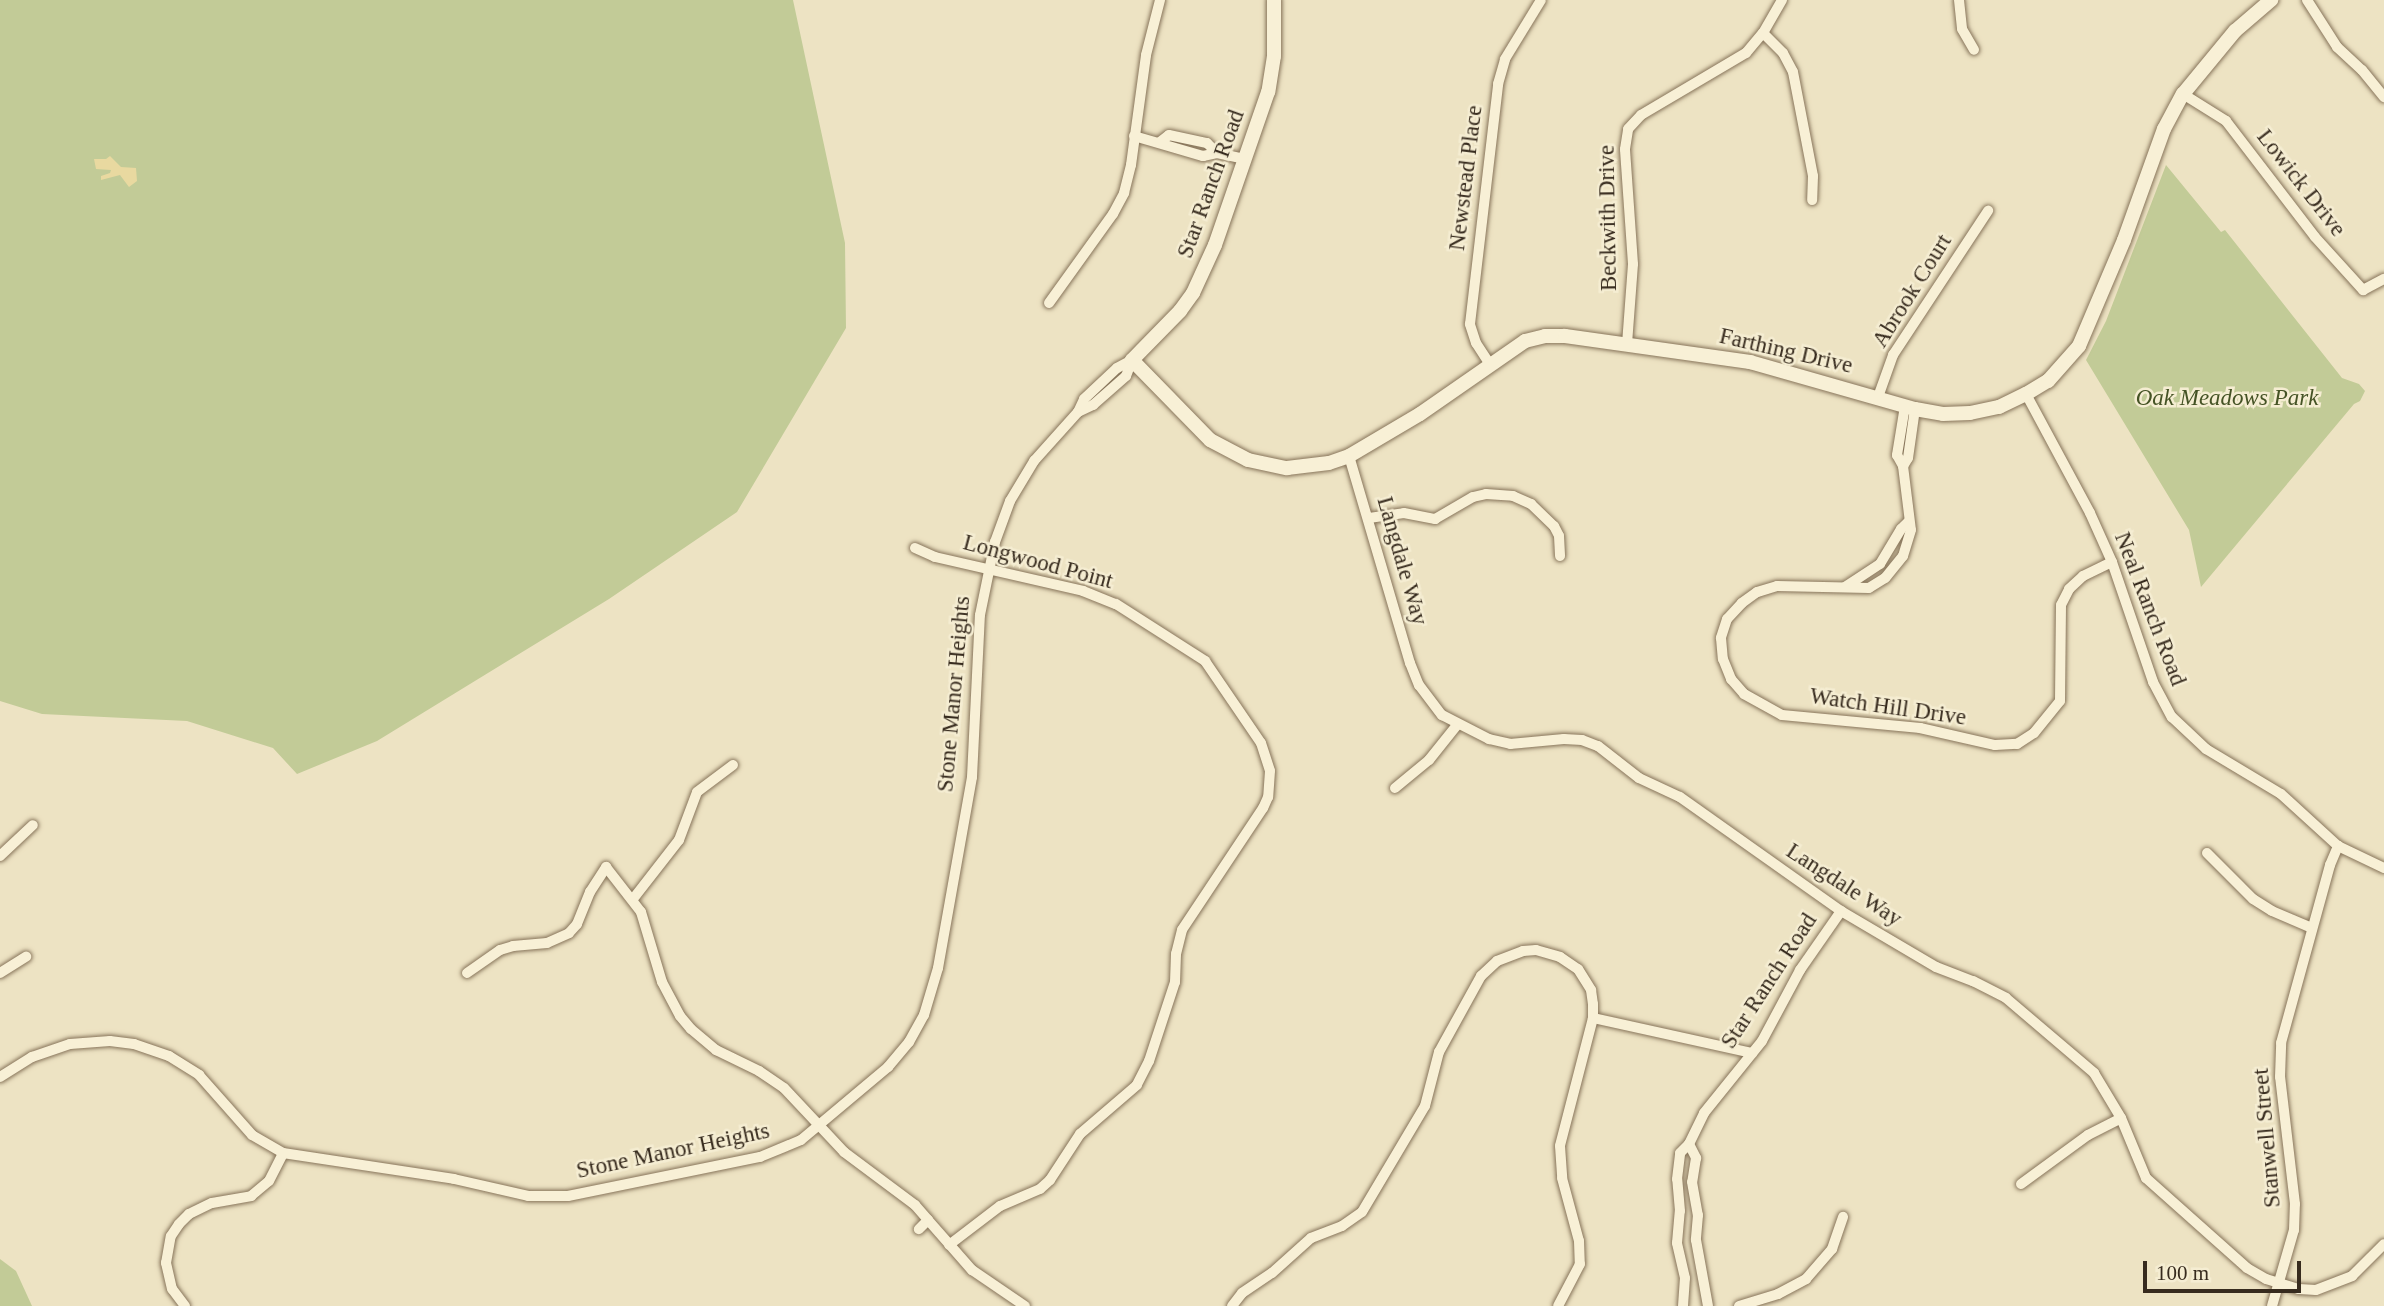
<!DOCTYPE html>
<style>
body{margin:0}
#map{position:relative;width:2384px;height:1306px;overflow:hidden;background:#ede3c3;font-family:Georgia,serif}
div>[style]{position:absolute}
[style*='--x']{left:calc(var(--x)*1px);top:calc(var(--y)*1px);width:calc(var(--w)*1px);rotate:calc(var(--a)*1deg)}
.green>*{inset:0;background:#c2cb97}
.sand>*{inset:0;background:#e9d9a0}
.roads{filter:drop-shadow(0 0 2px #87745a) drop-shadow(0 0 2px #87745a)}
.minor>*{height:10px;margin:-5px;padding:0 5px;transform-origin:5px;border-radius:5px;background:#f8f0d6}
.tertiary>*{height:14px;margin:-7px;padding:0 7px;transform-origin:7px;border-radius:7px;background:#f8f0d6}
span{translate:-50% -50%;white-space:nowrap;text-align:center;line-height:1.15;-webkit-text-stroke:5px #f5edd2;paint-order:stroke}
.street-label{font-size:23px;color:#372b1e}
.park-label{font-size:23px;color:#455325;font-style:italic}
.scale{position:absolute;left:2143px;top:1261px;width:158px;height:32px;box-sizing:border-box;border:4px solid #372b1e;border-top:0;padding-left:9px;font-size:21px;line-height:24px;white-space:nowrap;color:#372b1e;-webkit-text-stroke:5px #f5edd2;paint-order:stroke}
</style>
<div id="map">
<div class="green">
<i style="clip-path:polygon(0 0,793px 0,845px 243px,846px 328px,737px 512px,609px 599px,377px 741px,297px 774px,273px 748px,187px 721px,42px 714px,0 701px)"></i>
<i style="clip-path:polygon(2166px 165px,2221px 232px,2225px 230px,2342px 378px,2359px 384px,2365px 391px,2360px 401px,2354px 404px,2201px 587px,2189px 530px,2086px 360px,2106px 321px)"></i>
<i style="clip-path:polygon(0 1259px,16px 1271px,32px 1306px,0 1306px)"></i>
</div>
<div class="sand">
<i style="clip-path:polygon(110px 156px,121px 167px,136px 168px,137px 181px,129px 187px,120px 175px,101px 180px,101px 176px,110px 173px,111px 170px,96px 169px,94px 159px,106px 159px)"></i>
</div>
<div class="roads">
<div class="minor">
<i style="--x:1959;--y:0;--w:29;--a:84"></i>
<i style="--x:1962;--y:29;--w:24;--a:60"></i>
<i style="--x:2307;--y:0;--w:56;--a:57.4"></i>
<i style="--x:2337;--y:47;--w:34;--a:43"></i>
<i style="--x:2362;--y:70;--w:35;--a:51"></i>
<i style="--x:1763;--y:33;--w:28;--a:45"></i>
<i style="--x:1783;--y:53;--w:21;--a:62"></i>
<i style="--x:1793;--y:72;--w:106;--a:79.1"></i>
<i style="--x:1813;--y:176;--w:24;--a:92"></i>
<i style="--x:2183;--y:94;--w:51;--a:32.1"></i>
<i style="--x:2226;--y:121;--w:146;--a:52.5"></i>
<i style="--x:2315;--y:237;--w:72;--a:47.8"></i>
<i style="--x:2363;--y:290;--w:24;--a:-28"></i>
<i style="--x:1134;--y:136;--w:72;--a:16.2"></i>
<i style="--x:1203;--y:156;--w:14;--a:-12"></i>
<i style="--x:1217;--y:153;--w:29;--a:12"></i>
<i style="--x:1160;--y:142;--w:11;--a:-38"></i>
<i style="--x:1169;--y:135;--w:39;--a:12"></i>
<i style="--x:1207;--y:143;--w:14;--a:45"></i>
<i style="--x:1049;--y:303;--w:110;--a:-54.3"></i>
<i style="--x:1113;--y:214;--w:24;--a:-62"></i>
<i style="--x:1124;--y:193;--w:29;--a:-76"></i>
<i style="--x:1131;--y:165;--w:111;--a:-82.2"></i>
<i style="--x:1146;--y:55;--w:57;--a:-75.7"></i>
<i style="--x:1627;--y:344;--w:80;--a:-85.7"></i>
<i style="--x:1633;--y:264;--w:115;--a:-94"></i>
<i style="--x:1625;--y:149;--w:20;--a:-81"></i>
<i style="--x:1628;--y:129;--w:19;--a:-47"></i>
<i style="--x:1641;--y:115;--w:122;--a:-30.6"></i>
<i style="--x:1746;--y:53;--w:26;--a:-50"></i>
<i style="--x:1763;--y:33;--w:38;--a:-60"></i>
<i style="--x:1491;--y:366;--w:27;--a:-123"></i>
<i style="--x:1476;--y:343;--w:20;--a:-108"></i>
<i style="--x:1470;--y:324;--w:242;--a:-83.3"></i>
<i style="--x:1498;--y:84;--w:26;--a:-74"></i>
<i style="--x:1505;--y:59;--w:69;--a:-58.6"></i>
<i style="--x:2026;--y:394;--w:135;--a:61.7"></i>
<i style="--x:2090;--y:513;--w:54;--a:65.8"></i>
<i style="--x:2112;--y:562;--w:127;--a:71.1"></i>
<i style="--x:2153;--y:682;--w:40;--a:62"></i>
<i style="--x:2172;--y:717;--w:47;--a:43.3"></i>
<i style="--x:2206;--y:749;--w:87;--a:31"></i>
<i style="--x:2281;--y:794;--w:77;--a:42.4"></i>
<i style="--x:2338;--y:846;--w:51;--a:25.6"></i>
<i style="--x:1878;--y:397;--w:45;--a:-70.3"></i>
<i style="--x:1893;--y:355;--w:173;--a:-56.6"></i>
<i style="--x:1905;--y:406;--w:50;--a:99.3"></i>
<i style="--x:1897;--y:455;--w:13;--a:61"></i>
<i style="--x:1903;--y:466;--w:64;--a:82.9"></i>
<i style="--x:1911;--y:530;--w:27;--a:107"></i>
<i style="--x:1903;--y:556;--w:28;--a:129"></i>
<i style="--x:1885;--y:578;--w:19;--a:148"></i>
<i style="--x:1869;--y:588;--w:92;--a:-178.8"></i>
<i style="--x:1777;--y:586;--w:21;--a:163"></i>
<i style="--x:1757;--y:592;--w:19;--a:144"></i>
<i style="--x:1742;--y:603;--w:22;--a:133"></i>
<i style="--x:1727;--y:619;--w:20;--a:108"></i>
<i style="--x:1721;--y:638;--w:21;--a:85"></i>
<i style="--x:1723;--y:659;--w:22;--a:68"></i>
<i style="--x:1731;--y:679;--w:20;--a:49"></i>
<i style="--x:1744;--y:694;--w:43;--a:28.9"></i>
<i style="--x:1782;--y:715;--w:139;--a:5.4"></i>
<i style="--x:1920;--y:728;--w:77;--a:12.8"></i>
<i style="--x:1995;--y:745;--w:22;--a:-3"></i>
<i style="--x:2017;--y:744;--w:20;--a:-33"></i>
<i style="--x:2034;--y:733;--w:41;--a:-50.9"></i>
<i style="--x:2060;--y:701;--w:96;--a:-89.4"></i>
<i style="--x:2061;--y:605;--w:18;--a:-63"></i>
<i style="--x:2069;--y:589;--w:19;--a:-43"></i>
<i style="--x:2083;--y:576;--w:32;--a:-26"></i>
<i style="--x:1078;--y:412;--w:17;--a:-25"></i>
<i style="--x:1093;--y:405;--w:44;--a:-41.3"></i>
<i style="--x:1126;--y:376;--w:17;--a:-69"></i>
<i style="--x:1349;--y:456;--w:216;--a:73.6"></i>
<i style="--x:1410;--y:663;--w:24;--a:68"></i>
<i style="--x:1419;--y:685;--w:38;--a:53"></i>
<i style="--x:1442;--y:715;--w:53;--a:27.1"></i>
<i style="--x:1489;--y:739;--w:22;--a:13"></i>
<i style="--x:1510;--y:744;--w:54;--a:-5.3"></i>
<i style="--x:1564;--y:739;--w:18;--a:3"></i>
<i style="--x:1582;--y:740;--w:17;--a:21"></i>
<i style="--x:1598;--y:746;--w:52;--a:38"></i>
<i style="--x:1639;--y:778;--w:45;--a:24.9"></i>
<i style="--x:1680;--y:797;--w:197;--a:35.3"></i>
<i style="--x:1841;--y:911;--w:110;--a:30.5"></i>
<i style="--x:1936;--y:967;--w:40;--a:21"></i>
<i style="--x:1973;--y:981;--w:37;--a:27"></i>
<i style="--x:2006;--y:998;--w:116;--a:40.4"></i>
<i style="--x:2094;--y:1073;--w:52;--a:59"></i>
<i style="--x:2121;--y:1118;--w:65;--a:67.4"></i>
<i style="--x:2146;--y:1178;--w:135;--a:41.7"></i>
<i style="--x:2247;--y:1268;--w:22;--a:30"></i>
<i style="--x:2266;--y:1279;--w:34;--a:17"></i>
<i style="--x:2299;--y:1289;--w:17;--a:3"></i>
<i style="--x:2316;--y:1290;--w:39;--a:-21"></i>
<i style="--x:2352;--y:1276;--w:45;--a:-45"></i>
<i style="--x:1903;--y:466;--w:9;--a:-58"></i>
<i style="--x:1908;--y:458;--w:49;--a:-81.9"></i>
<i style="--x:1369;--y:518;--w:35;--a:-8"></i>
<i style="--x:1404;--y:513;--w:32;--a:11"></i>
<i style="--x:1435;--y:519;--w:44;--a:-30.1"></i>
<i style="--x:1473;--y:497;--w:13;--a:-13"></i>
<i style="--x:1486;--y:494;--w:27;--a:4"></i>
<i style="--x:1513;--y:496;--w:20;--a:24"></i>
<i style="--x:1531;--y:504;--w:32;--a:44"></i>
<i style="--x:1554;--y:526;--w:11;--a:63"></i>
<i style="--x:1559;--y:536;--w:20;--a:87"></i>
<i style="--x:915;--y:548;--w:22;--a:24"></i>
<i style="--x:935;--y:557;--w:152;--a:12.9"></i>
<i style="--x:1083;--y:591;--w:35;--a:22"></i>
<i style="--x:1116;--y:604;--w:106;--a:32.6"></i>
<i style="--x:1205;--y:661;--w:99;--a:55.7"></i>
<i style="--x:1261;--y:743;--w:29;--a:72"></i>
<i style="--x:1270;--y:771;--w:26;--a:94"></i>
<i style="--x:1268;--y:797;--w:12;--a:114"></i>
<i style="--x:1263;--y:808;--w:146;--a:123.6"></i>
<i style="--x:1182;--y:930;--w:25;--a:104"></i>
<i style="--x:1176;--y:954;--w:28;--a:92"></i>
<i style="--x:1175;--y:982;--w:83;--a:108.2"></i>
<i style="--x:1149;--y:1061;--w:27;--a:117"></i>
<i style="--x:1137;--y:1085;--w:75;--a:139.3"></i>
<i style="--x:1080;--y:1134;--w:55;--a:123.1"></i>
<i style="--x:1050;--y:1180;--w:13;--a:138"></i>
<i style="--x:1040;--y:1189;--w:43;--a:157"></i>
<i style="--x:1000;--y:1206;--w:64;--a:142.6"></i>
<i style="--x:1845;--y:587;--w:42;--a:-33.3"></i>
<i style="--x:1880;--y:564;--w:41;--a:-59"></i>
<i style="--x:1901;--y:529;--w:10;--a:-45"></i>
<i style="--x:1395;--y:788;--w:44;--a:-39.5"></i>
<i style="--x:1429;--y:760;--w:45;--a:-51.3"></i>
<i style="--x:2207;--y:853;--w:65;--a:45"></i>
<i style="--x:2253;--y:899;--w:22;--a:32"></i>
<i style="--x:2272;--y:911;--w:43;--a:23"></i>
<i style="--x:0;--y:856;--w:45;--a:-43.2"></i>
<i style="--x:633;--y:899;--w:75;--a:-52.1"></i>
<i style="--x:679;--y:840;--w:51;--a:-69.4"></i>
<i style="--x:697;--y:792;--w:45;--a:-36.9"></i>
<i style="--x:0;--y:973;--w:31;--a:-32"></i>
<i style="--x:467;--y:973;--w:40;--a:-34.9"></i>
<i style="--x:500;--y:950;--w:14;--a:-17"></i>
<i style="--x:513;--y:946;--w:34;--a:-5"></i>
<i style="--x:547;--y:943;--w:24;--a:-24"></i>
<i style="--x:569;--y:933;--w:12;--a:-48"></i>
<i style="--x:577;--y:924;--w:35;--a:-68"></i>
<i style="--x:590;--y:892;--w:30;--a:-57"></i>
<i style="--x:606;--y:867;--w:57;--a:52.1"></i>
<i style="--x:641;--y:912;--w:73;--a:73.3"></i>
<i style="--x:662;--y:982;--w:38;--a:62"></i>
<i style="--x:680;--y:1016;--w:17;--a:50"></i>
<i style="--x:691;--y:1029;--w:33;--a:40"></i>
<i style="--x:716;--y:1050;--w:48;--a:26"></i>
<i style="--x:759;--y:1071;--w:30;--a:34"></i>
<i style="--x:784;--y:1088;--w:88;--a:46.8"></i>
<i style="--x:844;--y:1152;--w:89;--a:36.7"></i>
<i style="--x:915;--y:1205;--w:20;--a:49"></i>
<i style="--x:928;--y:1220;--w:13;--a:135"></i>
<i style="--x:1593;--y:1018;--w:163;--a:12.4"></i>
<i style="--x:0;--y:1077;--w:38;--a:-32"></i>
<i style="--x:32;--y:1057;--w:40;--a:-18.9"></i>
<i style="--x:70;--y:1044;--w:40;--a:-4.3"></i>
<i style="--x:110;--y:1041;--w:24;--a:7"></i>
<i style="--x:134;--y:1044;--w:37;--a:19"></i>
<i style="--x:169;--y:1056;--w:36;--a:32"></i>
<i style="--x:199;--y:1075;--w:80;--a:48.5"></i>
<i style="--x:252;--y:1135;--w:36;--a:30"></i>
<i style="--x:283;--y:1153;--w:173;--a:8.6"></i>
<i style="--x:454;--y:1179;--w:76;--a:12.9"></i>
<i style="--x:528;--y:1196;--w:40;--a:0"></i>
<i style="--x:568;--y:1196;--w:196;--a:-11.5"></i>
<i style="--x:760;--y:1157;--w:44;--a:-22.5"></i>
<i style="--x:801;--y:1140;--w:114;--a:-40"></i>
<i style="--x:888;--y:1067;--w:33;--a:-50"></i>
<i style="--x:909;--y:1042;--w:31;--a:-61"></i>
<i style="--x:924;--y:1015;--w:49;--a:-73.4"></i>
<i style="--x:938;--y:968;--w:194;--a:-79.9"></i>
<i style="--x:972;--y:777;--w:162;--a:-87.2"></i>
<i style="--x:980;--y:615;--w:75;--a:-78.4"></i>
<i style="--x:995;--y:542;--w:44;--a:-69.9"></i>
<i style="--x:1010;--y:501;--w:47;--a:-59"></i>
<i style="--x:1034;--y:461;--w:66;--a:-48.1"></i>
<i style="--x:1078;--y:412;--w:14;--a:-65"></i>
<i style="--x:1084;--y:399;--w:45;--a:-43.2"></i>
<i style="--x:1117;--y:368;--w:17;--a:-28"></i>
<i style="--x:1689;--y:1144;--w:16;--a:63"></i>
<i style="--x:1696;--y:1158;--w:24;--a:99"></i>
<i style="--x:1692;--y:1182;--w:34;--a:80"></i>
<i style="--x:1698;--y:1215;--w:25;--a:95"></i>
<i style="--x:1696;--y:1240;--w:67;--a:79.7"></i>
<i style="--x:2021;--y:1184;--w:83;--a:-36.2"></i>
<i style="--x:2088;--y:1135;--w:37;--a:-27"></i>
<i style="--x:928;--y:1220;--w:67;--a:48.7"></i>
<i style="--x:972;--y:1270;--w:64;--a:34.2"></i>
<i style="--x:185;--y:1306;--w:21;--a:-127"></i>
<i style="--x:172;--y:1289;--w:27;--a:-103"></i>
<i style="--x:166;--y:1263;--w:27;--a:-80"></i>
<i style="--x:171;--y:1236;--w:14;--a:-56"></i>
<i style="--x:179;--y:1224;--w:14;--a:-45"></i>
<i style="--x:189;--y:1214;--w:25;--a:-26"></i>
<i style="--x:212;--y:1203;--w:40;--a:-10"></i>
<i style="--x:251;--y:1196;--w:23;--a:-40"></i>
<i style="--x:269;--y:1181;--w:31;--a:-63"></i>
<i style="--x:1232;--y:1306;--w:16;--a:-52"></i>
<i style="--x:1242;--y:1293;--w:36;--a:-34"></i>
<i style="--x:1272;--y:1273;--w:52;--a:-41.9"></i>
<i style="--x:1311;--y:1238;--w:33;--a:-21"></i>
<i style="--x:1342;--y:1226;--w:24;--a:-35"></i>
<i style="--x:1362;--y:1212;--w:123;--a:-59.3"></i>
<i style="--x:1425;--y:1106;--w:56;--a:-75.5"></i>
<i style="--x:1439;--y:1052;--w:87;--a:-61.1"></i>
<i style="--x:1481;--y:976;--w:22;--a:-43"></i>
<i style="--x:1497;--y:961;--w:28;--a:-21"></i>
<i style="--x:1523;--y:951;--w:13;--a:-4"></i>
<i style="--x:1536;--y:950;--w:25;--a:16"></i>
<i style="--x:1560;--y:957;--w:22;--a:34"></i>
<i style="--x:1578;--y:969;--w:25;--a:58"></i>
<i style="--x:1591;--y:990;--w:14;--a:82"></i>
<i style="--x:1593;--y:1004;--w:14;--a:90"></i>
<i style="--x:1593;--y:1018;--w:132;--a:104.5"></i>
<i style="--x:1560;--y:1146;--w:32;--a:86"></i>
<i style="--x:1562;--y:1178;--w:65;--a:74.9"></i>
<i style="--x:1579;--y:1241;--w:23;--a:88"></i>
<i style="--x:1580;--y:1264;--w:47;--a:117.6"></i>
<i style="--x:1683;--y:1306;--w:28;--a:-86"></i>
<i style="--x:1685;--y:1278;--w:36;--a:-103"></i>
<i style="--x:1677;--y:1243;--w:32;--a:-85"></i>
<i style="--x:1680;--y:1211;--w:32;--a:-95"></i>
<i style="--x:1677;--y:1179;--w:26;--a:-83"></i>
<i style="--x:1680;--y:1153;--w:13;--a:-45"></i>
<i style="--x:1689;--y:1144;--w:34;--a:-64"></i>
<i style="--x:1704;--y:1113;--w:92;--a:-51.1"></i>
<i style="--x:1762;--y:1041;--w:81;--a:-61.8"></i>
<i style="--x:1800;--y:970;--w:72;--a:-55.2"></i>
<i style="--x:1739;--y:1306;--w:41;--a:-17.1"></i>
<i style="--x:1778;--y:1294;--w:32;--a:-28"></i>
<i style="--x:1806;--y:1279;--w:40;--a:-49"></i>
<i style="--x:1832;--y:1249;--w:34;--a:-71"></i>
<i style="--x:2272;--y:1306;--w:79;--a:-73.9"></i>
<i style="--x:2294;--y:1230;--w:26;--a:-88"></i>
<i style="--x:2295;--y:1204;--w:128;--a:-96.7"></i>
<i style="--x:2280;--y:1077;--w:34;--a:-88"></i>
<i style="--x:2281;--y:1043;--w:185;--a:-74.6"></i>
<i style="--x:2330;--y:865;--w:21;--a:-67"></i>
</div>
<div class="tertiary">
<i style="--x:1274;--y:0;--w:56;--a:90"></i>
<i style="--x:1274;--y:56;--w:36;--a:99"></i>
<i style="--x:1268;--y:92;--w:162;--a:109.1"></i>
<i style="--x:1215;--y:245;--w:53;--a:114.6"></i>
<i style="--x:1193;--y:293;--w:22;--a:126"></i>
<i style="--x:1180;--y:311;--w:69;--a:134.4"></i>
<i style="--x:1132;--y:360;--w:112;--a:45.7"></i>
<i style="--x:1210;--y:440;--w:43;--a:27.8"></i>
<i style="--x:1248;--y:460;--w:40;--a:12"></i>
<i style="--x:1287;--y:468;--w:42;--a:-6.8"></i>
<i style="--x:1329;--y:463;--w:21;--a:-19"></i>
<i style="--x:1349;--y:456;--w:82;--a:-30.6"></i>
<i style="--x:1420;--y:414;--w:128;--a:-34.8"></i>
<i style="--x:1525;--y:341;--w:21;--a:-14"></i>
<i style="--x:1545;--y:336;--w:20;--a:0"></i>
<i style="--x:1565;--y:336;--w:187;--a:8"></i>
<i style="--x:1750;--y:362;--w:172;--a:15.9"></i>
<i style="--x:1915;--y:409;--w:28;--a:10"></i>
<i style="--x:1943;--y:414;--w:27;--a:-2"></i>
<i style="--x:1970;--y:413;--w:30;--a:-12"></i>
<i style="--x:1999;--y:407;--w:30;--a:-26"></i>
<i style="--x:2026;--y:394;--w:26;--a:-31"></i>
<i style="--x:2048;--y:381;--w:47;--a:-48.5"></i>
<i style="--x:2079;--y:346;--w:115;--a:-67"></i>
<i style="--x:2124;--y:240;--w:118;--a:-70.2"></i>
<i style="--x:2164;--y:129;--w:40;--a:-62"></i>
<i style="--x:2183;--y:94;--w:82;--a:-50.5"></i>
<i style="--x:2235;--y:31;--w:48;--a:-40.7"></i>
</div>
</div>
<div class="street-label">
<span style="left:1466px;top:178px;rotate:-83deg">Newstead Place</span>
<span style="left:2301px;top:183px;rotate:52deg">Lowick Drive</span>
<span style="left:1211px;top:184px;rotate:-70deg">Star Ranch Road</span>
<span style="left:1608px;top:218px;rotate:-91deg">Beckwith Drive</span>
<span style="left:1912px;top:291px;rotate:-58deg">Abrook Court</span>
<span style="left:1786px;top:351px;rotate:13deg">Farthing Drive</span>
<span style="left:1402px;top:561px;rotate:74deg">Langdale Way</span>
<span style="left:1038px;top:562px;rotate:15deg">Longwood Point</span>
<span style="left:2150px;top:609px;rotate:69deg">Neal Ranch Road</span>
<span style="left:954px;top:694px;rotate:-85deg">Stone Manor Heights</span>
<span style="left:1888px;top:707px;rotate:8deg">Watch Hill Drive</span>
<span style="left:1844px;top:885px;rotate:33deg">Langdale Way</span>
<span style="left:1769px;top:981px;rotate:-57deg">Star Ranch Road</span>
<span style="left:2267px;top:1138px;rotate:-95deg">Stanwell Street</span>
<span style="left:673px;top:1151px;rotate:-12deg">Stone Manor Heights</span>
</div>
<div class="park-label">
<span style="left:2227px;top:398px">Oak Meadows Park</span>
</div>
<div class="scale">100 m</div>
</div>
